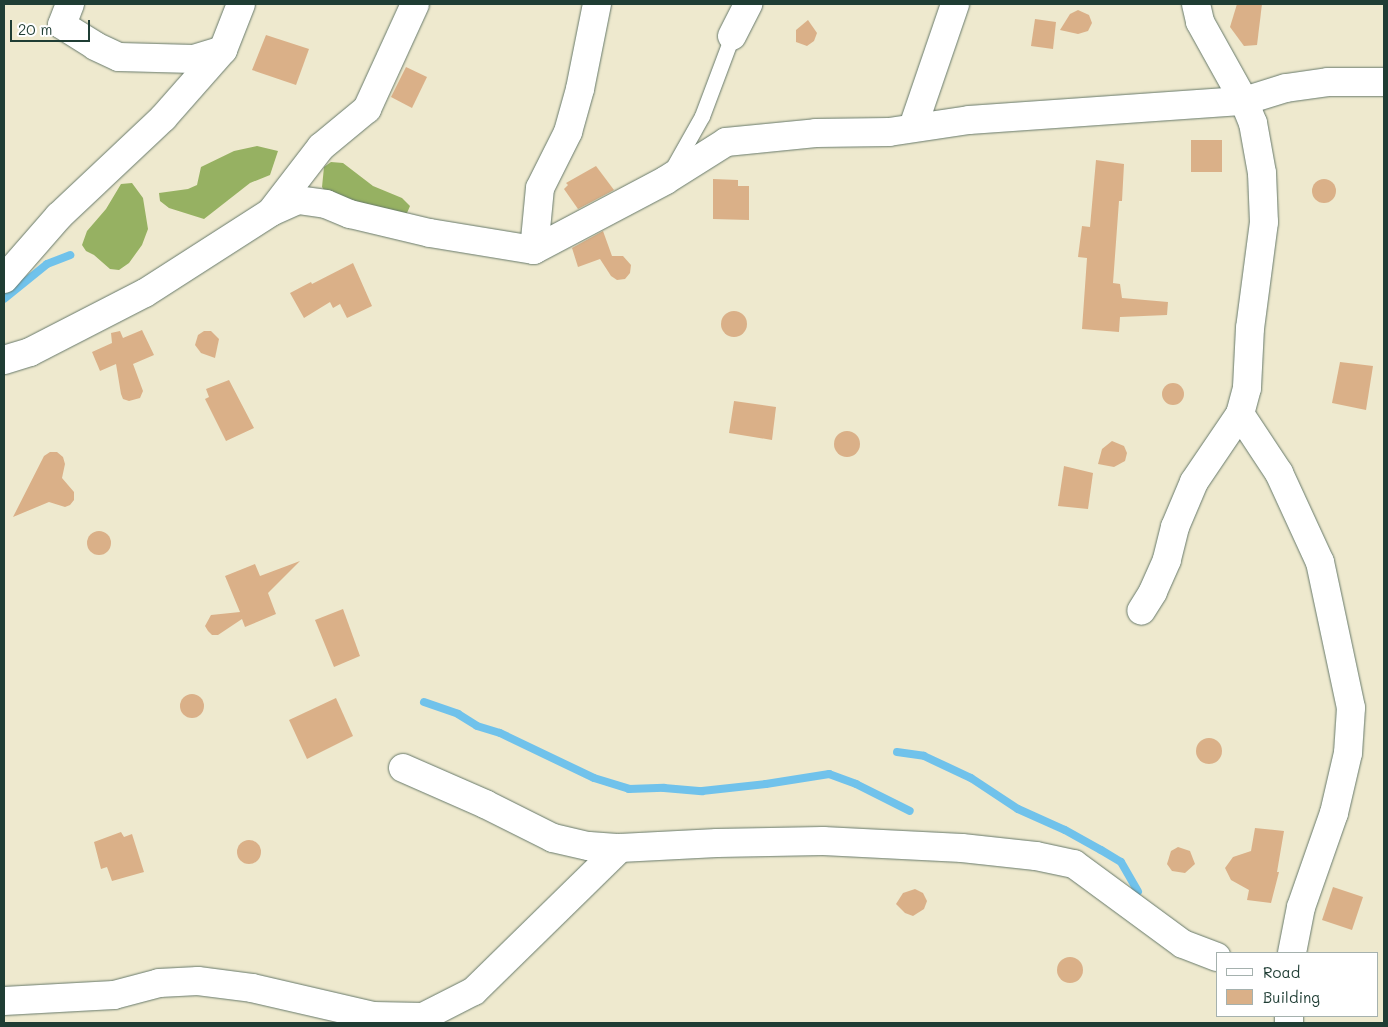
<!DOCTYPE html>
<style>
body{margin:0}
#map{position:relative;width:1388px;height:1027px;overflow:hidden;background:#eee9ce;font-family:Mali,sans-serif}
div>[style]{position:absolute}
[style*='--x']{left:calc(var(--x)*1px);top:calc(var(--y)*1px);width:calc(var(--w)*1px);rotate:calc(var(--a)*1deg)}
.forest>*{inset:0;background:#96b162}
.stream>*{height:8px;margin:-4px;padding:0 4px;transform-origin:4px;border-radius:4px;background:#70c2eb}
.building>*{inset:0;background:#dab088}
.round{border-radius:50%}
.roads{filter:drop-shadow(0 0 1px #67796a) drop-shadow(0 0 1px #67796a)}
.lane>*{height:15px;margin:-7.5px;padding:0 7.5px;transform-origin:7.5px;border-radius:7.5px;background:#fff}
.street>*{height:28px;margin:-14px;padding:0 14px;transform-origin:14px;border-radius:14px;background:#fff}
span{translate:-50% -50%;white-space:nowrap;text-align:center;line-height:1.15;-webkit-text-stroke:4.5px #fff;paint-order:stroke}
.frame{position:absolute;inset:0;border:5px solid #1f3d34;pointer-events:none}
.legend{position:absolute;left:1216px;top:952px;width:162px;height:65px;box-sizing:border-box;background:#fff;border:1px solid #a5b1ae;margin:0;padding:6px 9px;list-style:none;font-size:15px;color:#1f3d34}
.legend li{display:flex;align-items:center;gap:10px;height:25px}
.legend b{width:25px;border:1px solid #a5b1ae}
.scale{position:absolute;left:10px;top:20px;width:80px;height:22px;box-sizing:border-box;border:2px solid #1f3d34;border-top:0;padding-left:6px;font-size:15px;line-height:18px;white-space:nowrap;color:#1f3d34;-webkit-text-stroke:4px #fff;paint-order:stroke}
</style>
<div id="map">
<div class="forest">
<i style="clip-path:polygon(257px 146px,278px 151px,270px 175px,250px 183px,204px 219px,169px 208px,160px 201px,159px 193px,188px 189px,197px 185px,201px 167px,234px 151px)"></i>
<i style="clip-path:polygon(331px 162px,343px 163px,373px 186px,402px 198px,410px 206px,404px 220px,329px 197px,322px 187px,324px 167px)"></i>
<i style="clip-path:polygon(132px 183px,143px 198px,148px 229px,142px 245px,129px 263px,119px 270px,110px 269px,94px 255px,86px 251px,82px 245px,87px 231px,106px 209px,121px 184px)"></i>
</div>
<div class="stream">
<i style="--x:4;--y:299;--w:55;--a:-39.1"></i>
<i style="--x:47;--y:264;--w:25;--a:-21"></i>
<i style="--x:424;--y:702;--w:36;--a:19"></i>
<i style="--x:458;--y:714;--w:22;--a:32"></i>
<i style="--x:477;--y:726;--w:24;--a:17"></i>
<i style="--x:500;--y:733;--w:104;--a:25.6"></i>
<i style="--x:594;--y:778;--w:37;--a:17"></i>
<i style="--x:629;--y:789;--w:35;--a:-2"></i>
<i style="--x:664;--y:788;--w:38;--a:5"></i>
<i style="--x:702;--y:791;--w:64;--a:-6.2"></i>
<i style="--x:766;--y:784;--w:64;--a:-9"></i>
<i style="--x:829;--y:774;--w:29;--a:20"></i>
<i style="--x:856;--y:784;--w:60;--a:26.6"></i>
<i style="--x:897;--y:752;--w:27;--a:8"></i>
<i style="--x:924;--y:756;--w:52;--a:25.1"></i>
<i style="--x:971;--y:778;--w:56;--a:33.4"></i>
<i style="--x:1018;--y:809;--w:51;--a:24.1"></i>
<i style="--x:1065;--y:830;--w:41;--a:29.1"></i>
<i style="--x:1101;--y:850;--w:23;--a:31"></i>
<i style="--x:1121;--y:862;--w:34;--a:60"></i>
</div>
<div class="building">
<i style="clip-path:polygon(1237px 4px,1262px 4px,1257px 45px,1244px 46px,1230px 27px)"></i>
<i style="clip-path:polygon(1078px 10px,1089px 15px,1092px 23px,1088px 31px,1078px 34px,1060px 30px,1070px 14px)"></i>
<i style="clip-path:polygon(1035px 19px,1056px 22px,1053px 49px,1031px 46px)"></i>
<i style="clip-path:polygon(808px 20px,817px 33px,814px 41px,807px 46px,796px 42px,796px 30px)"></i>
<i style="clip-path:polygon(266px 35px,309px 49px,296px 85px,252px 70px)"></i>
<i style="clip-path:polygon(406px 67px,427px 77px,412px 108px,391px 97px)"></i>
<i style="clip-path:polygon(1191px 140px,1222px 140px,1222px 172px,1191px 172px)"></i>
<i style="clip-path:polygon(1096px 160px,1124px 164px,1122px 201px,1119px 201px,1113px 283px,1120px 284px,1122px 298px,1168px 302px,1167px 315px,1120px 317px,1119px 332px,1082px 329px,1087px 258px,1078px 257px,1082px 226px,1090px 227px)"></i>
<i style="clip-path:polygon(596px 166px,614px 190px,578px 209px,564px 189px,568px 185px,566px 183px)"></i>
<i style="clip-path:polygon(713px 179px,738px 180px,738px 186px,749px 186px,749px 220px,713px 219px)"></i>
<i class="round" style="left:1312px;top:179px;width:24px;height:24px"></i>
<i style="clip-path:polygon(603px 231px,612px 256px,623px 256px,631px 265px,630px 273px,625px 279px,617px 280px,611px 276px,600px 259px,578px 267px,572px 248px)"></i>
<i style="clip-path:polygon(353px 263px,372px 306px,347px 318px,340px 304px,333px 308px,330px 302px,304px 318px,290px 293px,311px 282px,312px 284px)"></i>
<i class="round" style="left:721px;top:311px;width:26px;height:26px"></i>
<i style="clip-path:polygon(142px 330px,154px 355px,133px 364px,143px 391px,140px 398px,129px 401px,123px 399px,121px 394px,116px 364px,100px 371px,92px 352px,112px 343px,111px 333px,120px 331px,123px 338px)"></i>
<i style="clip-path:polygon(204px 331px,211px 331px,219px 339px,215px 358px,201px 353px,195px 345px,198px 335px)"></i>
<i style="clip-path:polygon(1340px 362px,1373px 366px,1366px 410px,1332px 403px)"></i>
<i style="clip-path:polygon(229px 380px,254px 428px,226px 441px,205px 399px,209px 397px,206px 389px)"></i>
<i class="round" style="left:1162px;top:383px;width:22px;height:22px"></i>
<i style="clip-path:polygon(734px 401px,776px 407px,772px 440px,729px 433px)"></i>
<i class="round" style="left:834px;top:431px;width:26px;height:26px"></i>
<i style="clip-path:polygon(1112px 441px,1124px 446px,1127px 453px,1125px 461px,1114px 467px,1098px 464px,1102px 449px)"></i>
<i style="clip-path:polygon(50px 452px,57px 452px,63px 457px,65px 464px,62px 478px,74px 492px,74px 500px,70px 505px,65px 507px,49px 502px,13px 517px,44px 456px)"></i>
<i style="clip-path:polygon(1064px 466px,1093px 473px,1088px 509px,1058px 506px)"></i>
<i class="round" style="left:87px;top:531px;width:24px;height:24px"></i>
<i style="clip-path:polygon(300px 561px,268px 593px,276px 614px,245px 627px,242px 619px,218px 635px,212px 635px,208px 631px,205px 626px,211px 615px,240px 612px,225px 576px,255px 564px,260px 576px)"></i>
<i style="clip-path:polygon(343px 609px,360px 656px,334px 667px,315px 620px)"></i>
<i class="round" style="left:180px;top:694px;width:24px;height:24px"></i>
<i style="clip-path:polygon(336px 698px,353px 736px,307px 759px,289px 720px)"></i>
<i class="round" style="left:1196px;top:738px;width:26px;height:26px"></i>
<i style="clip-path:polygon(1255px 828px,1284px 831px,1277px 872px,1279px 872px,1271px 903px,1247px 900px,1249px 890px,1231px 880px,1225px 868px,1233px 857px,1251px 851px)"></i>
<i style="clip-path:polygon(121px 832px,124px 837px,132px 834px,144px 872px,112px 881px,107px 867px,101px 869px,94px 842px)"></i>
<i class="round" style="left:237px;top:840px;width:24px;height:24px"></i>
<i style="clip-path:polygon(1178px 847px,1190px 851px,1195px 864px,1185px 873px,1172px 871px,1167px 864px,1171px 851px)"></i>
<i style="clip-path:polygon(1333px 887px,1363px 897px,1352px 930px,1322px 920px)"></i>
<i style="clip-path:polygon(915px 889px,923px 893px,927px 901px,924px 909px,913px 916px,905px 913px,896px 904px,903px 893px)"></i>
<i class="round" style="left:1057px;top:957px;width:26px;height:26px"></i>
</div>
<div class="roads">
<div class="lane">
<i style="--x:670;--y:173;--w:65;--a:-60.7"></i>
<i style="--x:702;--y:116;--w:85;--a:-69.4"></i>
</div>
<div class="street">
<i style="--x:70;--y:4;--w:22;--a:111"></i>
<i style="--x:62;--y:25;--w:39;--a:32"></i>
<i style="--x:95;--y:46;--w:26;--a:25"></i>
<i style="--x:119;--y:57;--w:75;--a:1.5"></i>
<i style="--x:194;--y:59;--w:30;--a:-17"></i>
<i style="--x:1196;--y:4;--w:18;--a:77"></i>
<i style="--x:1200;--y:22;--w:90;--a:60.9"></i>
<i style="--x:1244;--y:101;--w:44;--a:-17.2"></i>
<i style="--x:1286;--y:88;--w:42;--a:-8.1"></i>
<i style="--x:1328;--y:82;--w:56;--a:0"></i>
<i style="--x:732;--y:36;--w:36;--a:-63"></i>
<i style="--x:913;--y:127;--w:130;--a:-71.1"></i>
<i style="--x:274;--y:208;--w:77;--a:-52.4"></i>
<i style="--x:321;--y:147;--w:60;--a:-39.6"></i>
<i style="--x:367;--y:109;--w:115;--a:-65.4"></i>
<i style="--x:534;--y:250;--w:62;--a:-84.5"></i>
<i style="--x:540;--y:188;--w:63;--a:-63.4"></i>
<i style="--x:568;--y:132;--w:45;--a:-74.4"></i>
<i style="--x:580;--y:89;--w:87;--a:-78.7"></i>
<i style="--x:4;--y:279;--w:84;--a:-48.9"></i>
<i style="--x:59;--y:216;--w:143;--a:-43.3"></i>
<i style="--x:163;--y:118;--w:91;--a:-48.6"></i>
<i style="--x:223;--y:50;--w:49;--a:-68.6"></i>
<i style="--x:4;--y:360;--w:27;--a:-17"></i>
<i style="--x:30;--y:352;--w:129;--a:-27.2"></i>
<i style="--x:145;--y:293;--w:150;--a:-32.7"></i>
<i style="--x:271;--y:212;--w:30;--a:-24"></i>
<i style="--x:298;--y:200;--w:28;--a:8"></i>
<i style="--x:326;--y:204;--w:26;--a:23"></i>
<i style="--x:350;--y:214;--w:82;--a:13.4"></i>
<i style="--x:430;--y:233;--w:105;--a:9.3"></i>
<i style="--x:534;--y:250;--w:149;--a:-27.9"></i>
<i style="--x:666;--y:180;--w:71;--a:-32.3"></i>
<i style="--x:726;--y:142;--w:90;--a:-5.7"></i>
<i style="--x:816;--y:133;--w:73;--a:-0.8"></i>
<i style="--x:889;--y:132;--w:81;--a:-8.5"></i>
<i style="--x:969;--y:120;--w:276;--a:-4"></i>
<i style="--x:1244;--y:101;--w:24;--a:68"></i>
<i style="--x:1253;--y:123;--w:51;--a:79.8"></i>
<i style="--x:1262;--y:173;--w:49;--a:87.7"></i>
<i style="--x:1264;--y:222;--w:107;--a:97.5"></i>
<i style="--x:1250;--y:328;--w:60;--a:92.9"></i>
<i style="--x:1247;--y:388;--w:27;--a:105"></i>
<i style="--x:1240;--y:414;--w:82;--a:124.1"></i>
<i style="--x:1194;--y:482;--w:49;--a:112.9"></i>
<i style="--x:1175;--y:527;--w:34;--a:104"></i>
<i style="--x:1167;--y:560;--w:35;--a:114"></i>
<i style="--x:1153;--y:592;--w:22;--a:122"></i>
<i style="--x:1240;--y:414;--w:71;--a:56.5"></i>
<i style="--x:1279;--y:473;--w:98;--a:65.3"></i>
<i style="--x:1320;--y:562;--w:149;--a:78"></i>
<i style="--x:1351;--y:708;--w:45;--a:93.8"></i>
<i style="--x:1348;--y:753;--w:62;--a:103.1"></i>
<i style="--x:1334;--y:813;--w:100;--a:109.3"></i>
<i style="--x:1301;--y:907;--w:47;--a:101.1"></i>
<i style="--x:403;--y:768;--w:90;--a:23.7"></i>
<i style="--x:485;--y:804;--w:76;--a:26.6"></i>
<i style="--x:553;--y:838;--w:37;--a:13"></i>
<i style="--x:589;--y:846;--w:31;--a:4"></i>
<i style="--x:4;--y:1001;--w:110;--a:-3.1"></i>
<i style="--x:114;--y:995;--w:47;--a:-14.9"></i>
<i style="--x:159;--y:983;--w:39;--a:-3"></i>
<i style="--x:198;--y:981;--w:54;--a:7.4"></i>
<i style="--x:252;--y:988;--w:124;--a:13"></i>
<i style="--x:373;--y:1016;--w:50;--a:1.1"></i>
<i style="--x:423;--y:1017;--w:57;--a:-27"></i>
<i style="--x:474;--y:991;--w:204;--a:-44.4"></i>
<i style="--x:620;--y:848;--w:97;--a:-3"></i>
<i style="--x:717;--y:843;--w:106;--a:-1.1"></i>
<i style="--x:823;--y:841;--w:139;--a:2.9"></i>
<i style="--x:962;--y:848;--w:74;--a:6.2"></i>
<i style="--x:1036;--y:856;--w:39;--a:12"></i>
<i style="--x:1074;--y:864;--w:135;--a:36.3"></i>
<i style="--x:1183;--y:944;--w:36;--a:21"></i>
<i style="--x:1289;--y:1016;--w:7;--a:90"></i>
</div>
</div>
<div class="frame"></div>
<ul class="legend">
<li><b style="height:6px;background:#fff"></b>Road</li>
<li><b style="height:14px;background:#dab088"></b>Building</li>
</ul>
<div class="scale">20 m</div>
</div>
